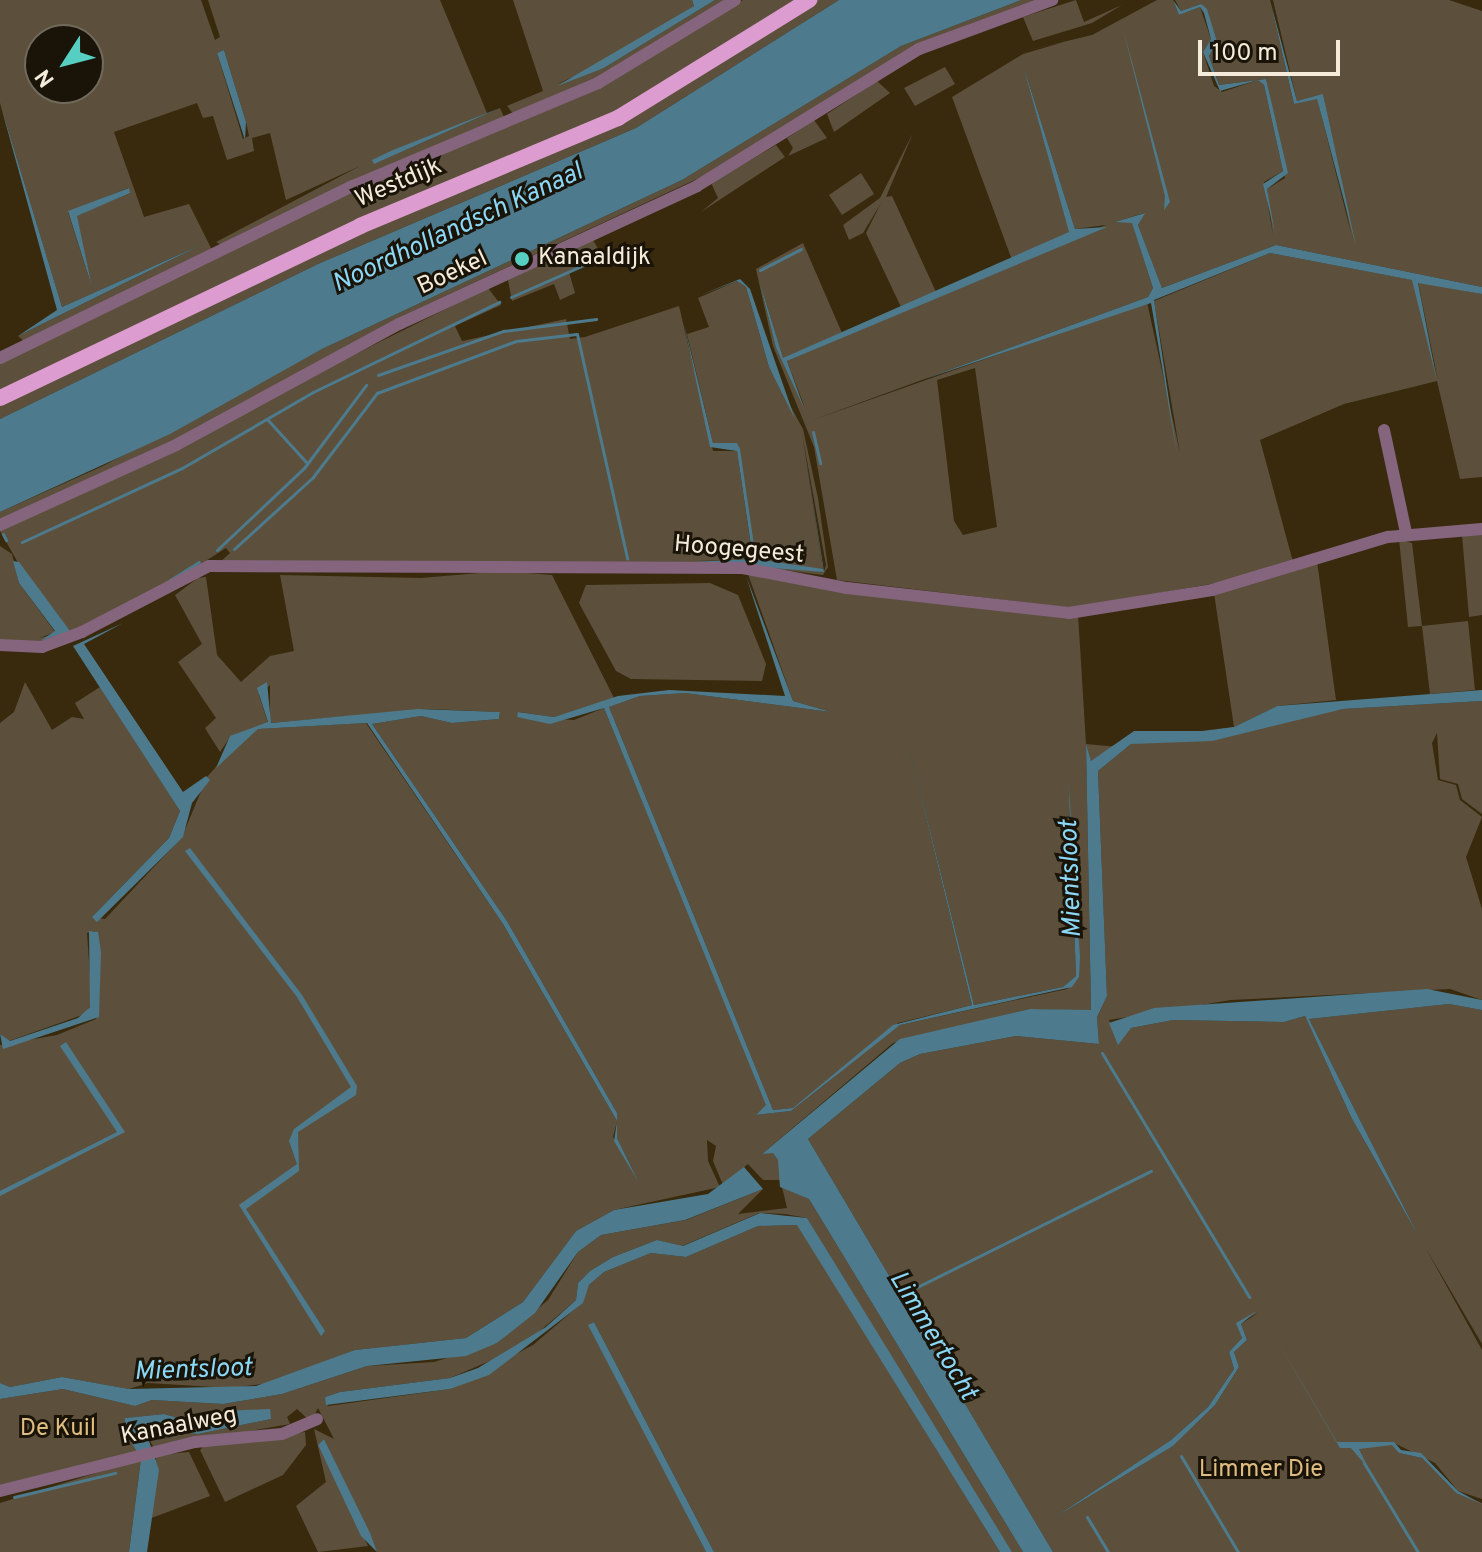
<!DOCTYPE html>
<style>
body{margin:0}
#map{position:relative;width:1482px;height:1552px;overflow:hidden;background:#392a0d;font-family:Overpass,sans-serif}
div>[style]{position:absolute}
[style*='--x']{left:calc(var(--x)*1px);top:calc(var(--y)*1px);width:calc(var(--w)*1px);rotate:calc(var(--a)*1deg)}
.green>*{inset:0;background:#5c503c}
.water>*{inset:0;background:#4d7b8d}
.stream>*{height:3px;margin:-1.5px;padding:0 1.5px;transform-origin:1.5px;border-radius:1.5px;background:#4d7b8d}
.minor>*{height:12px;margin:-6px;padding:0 6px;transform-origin:6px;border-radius:6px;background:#84657d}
.major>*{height:16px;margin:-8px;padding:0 8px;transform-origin:8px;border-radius:8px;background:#dc9ccf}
.dots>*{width:22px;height:22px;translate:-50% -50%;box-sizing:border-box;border:4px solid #1a1408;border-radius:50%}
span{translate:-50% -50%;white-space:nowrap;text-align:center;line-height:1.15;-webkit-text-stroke:6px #1a1408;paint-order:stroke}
.street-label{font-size:24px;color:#f4ebda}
.poi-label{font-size:24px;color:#f4ebda}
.left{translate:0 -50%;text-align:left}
.park-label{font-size:24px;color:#dfbd80}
.water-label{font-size:26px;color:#8bd7f7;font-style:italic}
.north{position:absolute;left:24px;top:24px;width:80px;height:80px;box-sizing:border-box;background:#1a1408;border:2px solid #716a5c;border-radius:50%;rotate:234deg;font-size:22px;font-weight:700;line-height:32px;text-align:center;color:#f4ebda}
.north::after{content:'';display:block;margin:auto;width:28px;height:36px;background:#57cec2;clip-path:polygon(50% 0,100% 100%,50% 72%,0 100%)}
.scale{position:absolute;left:1198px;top:40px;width:142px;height:36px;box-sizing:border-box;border:4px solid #f4ebda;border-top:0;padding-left:10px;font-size:24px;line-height:28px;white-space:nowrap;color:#f4ebda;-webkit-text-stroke:6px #1a1408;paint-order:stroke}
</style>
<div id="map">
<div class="green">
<i style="clip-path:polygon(evenodd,0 0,201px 0,215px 40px,220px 37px,208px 0,440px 0,487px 113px,374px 164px,500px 108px,504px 117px,221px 245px,216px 242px,360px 166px,286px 200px,270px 133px,252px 138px,254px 151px,227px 160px,213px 116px,203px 118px,197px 103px,114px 132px,144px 217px,189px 204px,212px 250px,25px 342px,18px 336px,203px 244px,62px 307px,0 103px,0 0,40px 40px,88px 40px,88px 88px,40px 88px,40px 40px,0 0,224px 50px,246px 122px,249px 136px,243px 139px,217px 53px,224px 50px,0 0,128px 188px,130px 193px,76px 216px,92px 287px,68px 212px,128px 188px)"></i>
<i style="clip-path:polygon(513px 0,692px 0,694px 6px,600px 65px,557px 84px,604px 68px,715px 0,727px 0,598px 80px,514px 115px,507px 106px,543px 91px)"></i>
<i style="clip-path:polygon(743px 0,802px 0,617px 114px,0 394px,0 363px,356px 189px,601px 86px)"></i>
<i style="clip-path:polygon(816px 0,839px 0,636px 128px,318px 264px,0 419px,0 404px,402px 211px,618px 123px)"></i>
<i style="clip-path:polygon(1021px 0,1038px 0,970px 24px,714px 171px,400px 317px,182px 436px,0 521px,0 512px,103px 466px,322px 349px,682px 180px,901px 46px)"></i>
<i style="clip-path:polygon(1076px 0,1084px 22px,1122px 5px,1092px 23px,1033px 41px,1023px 17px)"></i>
<i style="clip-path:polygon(evenodd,1157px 0,1173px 0,1179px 15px,1200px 7px,1211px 39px,1203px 52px,1214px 86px,1222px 92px,1258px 80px,1264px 85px,1283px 171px,1264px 182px,1273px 235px,1267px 189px,1285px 178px,1266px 79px,1219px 85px,1209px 56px,1215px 46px,1201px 4px,1181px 11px,1175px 0,1270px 0,1294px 104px,1317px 98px,1351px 233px,1323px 95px,1297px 101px,1273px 0,1449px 0,1482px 11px,1482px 287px,1276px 245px,1162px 288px,1138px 225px,1144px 213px,1115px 222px,1132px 222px,1153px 288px,1148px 297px,810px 421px,1147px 302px,1180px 453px,1154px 301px,1270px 253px,1413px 280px,1438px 381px,1418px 282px,1482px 294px,1482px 477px,1460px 479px,1437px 381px,1344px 404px,1260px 440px,1293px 562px,1228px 581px,1073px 608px,837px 580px,814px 447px,773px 346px,756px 269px,803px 243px,842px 333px,783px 359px,759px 280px,776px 348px,805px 408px,787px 361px,1106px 225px,1075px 229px,1022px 62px,1070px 232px,1012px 260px,952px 97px,1023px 54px,1064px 42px,1017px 53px,1092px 35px,1157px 0,975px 368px,997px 527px,963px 535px,954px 521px,937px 380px,975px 368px)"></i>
<i style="clip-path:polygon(945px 67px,955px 84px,915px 106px,904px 88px)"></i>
<i style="clip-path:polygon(877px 81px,890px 93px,834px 132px,827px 114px)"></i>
<i style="clip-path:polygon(814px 120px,827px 138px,788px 156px,793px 148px,787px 138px)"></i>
<i style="clip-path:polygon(913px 133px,886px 197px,892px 196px,936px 292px,901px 307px,866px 233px,881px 203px,863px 233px,849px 240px,843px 225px,880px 198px)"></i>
<i style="clip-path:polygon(776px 145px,785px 157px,701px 212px,718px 198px,711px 183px)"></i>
<i style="clip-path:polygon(861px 173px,874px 194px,842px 215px,829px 195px)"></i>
<i style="clip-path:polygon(593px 240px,603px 257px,569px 272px,575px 293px,560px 300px,554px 284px,512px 301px,508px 280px)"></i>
<i style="clip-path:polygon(737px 281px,746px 287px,769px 367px,803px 429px,818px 498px,828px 567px,823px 575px,761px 567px,516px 561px,220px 562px,230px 553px,226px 548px,146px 599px,38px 645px,0 642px,0 546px,12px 554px,19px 583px,55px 632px,40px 638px,70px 631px,29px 582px,0 531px,488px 288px,501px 305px,455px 326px,462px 341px,566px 319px,570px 339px,585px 337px,679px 306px,713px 451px,737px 451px,753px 560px,693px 561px,754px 562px,824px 572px,826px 565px,802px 433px,823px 570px,755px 560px,737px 443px,713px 443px,687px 334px,709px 327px,698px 298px)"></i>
<i style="clip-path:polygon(1482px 534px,1482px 615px,1469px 617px,1462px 535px)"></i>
<i style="clip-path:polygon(1399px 539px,1412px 543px,1422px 626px,1468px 621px,1475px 690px,1430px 694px,1422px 626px,1408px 627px)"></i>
<i style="clip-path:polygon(1317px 561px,1336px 700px,1277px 706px,1234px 727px,1214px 593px)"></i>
<i style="clip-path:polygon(evenodd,503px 571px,552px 575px,614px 698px,554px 717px,519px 712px,517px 717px,574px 720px,604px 708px,767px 1105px,756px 1115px,791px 1111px,838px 1074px,793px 1108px,773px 1110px,609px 707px,640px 696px,685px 693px,831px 712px,793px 701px,748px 574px,1078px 614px,1086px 744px,1118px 747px,1091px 762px,1086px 745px,1091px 1011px,1030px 1009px,893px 1043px,762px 1154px,773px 1152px,779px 1160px,781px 1180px,763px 1180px,748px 1164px,723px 1185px,713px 1161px,716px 1146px,707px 1140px,708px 1161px,720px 1187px,614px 1210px,576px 1231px,523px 1302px,466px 1338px,355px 1350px,277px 1382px,230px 1388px,148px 1383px,129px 1389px,62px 1377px,10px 1387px,0 1383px,0 1045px,57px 1035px,96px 1019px,100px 974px,95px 931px,87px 933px,92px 1003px,85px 1014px,9px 1041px,0 1034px,0 723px,14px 712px,25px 682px,52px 730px,72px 717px,84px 719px,75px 703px,100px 687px,180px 811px,169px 838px,92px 917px,105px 919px,182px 837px,207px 777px,241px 739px,258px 729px,366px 723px,503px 924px,617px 1121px,613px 1137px,639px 1183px,617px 1138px,617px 1113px,507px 921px,372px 724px,421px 716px,452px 723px,499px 719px,500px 712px,429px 709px,270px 723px,270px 685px,259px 695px,268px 723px,230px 737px,220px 752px,205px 728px,216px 718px,178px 662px,202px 644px,175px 595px,198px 578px,206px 577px,217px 655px,241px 682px,270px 656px,294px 651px,280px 575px,421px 578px,503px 571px,907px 739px,974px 1005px,1063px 987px,1076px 976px,1068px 774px,1079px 977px,1067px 989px,900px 1025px,865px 1050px,898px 1023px,972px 1005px,907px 739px)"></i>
<i style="clip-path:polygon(710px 583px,738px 595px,766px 664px,762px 681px,631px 679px,616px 671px,579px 603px,586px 585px)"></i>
<i style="clip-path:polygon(evenodd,1482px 701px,1482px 814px,1462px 799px,1458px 784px,1440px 779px,1437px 733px,1432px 743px,1438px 780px,1456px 785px,1460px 800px,1482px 817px,1466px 857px,1482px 909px,1482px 1000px,1450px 989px,1231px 1000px,1109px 1020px,1118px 1038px,1131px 1028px,1173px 1020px,1284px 1022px,1305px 1016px,1351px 1117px,1420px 1239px,1309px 1019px,1449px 1004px,1482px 1010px,1482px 1344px,1425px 1247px,1482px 1350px,1482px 1499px,1458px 1491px,1435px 1463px,1392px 1442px,1399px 1453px,1422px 1458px,1456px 1493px,1482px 1503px,1482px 1552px,1053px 1552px,808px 1139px,900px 1063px,920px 1054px,1016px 1036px,1099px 1044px,1097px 1017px,1107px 996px,1098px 771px,1131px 744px,1343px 709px,1482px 701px,1258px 1313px,1241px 1324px,1247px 1340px,1234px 1352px,1239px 1367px,1215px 1405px,1173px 1446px,1052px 1519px,1171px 1440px,1208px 1407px,1234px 1369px,1229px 1352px,1242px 1338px,1237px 1323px,1258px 1313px)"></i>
<i style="clip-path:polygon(782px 1187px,809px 1199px,1023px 1552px,1012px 1552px,973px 1494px,807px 1218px,785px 1214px,759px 1213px,682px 1246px,657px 1240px,613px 1257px,590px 1271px,578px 1283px,576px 1300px,520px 1348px,450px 1378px,340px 1392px,325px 1397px,328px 1406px,450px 1389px,533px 1345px,582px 1303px,589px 1285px,604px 1272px,651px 1253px,686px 1257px,758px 1226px,798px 1225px,1000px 1552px,714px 1552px,594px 1322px,589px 1325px,706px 1552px,377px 1552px,324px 1439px,318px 1445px,368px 1546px,318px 1552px,296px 1506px,326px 1482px,314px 1429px,334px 1439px,318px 1408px,311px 1422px,297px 1409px,287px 1417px,290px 1424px,154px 1448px,144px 1430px,150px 1425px,198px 1434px,271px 1419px,214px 1414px,199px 1424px,164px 1414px,125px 1418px,139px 1452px,0 1486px,0 1399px,63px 1389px,135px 1406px,152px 1400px,223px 1404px,282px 1394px,367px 1366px,434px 1362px,497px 1343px,548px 1300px,578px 1252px,601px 1235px,686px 1220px,763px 1189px,738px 1214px,787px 1208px)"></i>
<i style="clip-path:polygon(305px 1432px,306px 1445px,283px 1475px,225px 1502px,200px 1450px,207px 1443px)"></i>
<i style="clip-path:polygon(189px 1452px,210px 1496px,149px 1519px,156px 1455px)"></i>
<i style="clip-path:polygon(141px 1459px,129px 1552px,0 1552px,0 1503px)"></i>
</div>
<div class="water">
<i style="clip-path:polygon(692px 0,715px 0,604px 68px,557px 86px,694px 6px)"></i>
<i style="clip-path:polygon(839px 0,1021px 0,901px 46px,682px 180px,322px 349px,170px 434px,0 512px,0 419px,318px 264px,636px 128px)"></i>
<i style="clip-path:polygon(1173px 0,1181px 11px,1201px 4px,1207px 9px,1217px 42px,1209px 56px,1219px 85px,1266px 79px,1288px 173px,1267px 189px,1275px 234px,1263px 184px,1283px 171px,1264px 85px,1258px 80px,1220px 91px,1203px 52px,1211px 39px,1204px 13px,1200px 7px,1179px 15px)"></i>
<i style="clip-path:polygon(1270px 0,1297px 101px,1323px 94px,1356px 246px,1317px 99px,1294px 104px)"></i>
<i style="clip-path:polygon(1123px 29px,1170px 202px,1164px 210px,1165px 196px)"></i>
<i style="clip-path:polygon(224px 50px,246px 122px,245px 140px,217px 53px)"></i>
<i style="clip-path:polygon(1022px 62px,1075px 229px,1107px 227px,787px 361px,804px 408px,776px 348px,759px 280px,783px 358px,1069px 232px)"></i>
<i style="clip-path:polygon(0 103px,62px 307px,203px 244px,18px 336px,57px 310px)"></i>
<i style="clip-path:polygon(500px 108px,374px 164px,372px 160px,393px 150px)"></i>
<i style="clip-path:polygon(129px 188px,130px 193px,77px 216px,92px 287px,68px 211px)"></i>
<i style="clip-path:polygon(1145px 213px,1138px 225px,1162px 288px,1276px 245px,1482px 287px,1482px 294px,1418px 283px,1437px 381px,1412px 280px,1270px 253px,1154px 300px,1177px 454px,1151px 303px,922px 380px,1148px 297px,1153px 288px,1132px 223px,1115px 222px)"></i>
<i style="clip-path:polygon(740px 279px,750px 289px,795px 419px,769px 367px,746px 287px,737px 281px,698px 296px)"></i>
<i style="clip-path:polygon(684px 324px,713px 443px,737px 443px,740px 449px,756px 559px,823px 569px,802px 432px,824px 572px,693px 562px,753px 559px,737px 451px,710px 447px)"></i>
<i style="clip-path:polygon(13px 561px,19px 562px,70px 631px,40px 641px,55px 631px,19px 583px)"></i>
<i style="clip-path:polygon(746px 576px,793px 701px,831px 712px,685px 693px,640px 696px,609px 707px,773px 1110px,793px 1108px,893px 1025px,972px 1005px,907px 739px,974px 1005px,1063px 987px,1076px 976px,1068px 773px,1080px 957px,1079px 977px,1072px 987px,900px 1025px,791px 1111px,756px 1115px,766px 1105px,604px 708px,550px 724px,517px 717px,518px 712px,554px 717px,618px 696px,669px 690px,785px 696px)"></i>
<i style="clip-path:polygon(123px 623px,84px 644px,183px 792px,206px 776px,210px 780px,192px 803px,183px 837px,97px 922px,92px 917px,169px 838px,180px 811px,73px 646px)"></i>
<i style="clip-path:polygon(267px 682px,271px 723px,418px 709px,500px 712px,499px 719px,452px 723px,421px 716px,372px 724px,507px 921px,617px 1113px,617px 1138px,639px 1183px,614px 1141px,617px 1121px,503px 924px,367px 723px,258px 729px,216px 768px,230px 736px,268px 722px,257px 688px)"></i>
<i style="clip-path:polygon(1482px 690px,1482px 701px,1343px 709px,1212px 741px,1131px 744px,1098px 771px,1107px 996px,1097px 1017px,1099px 1044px,1016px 1036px,920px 1054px,900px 1063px,808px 1139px,1053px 1552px,1023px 1552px,809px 1199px,780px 1187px,778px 1160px,773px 1153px,762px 1154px,900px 1039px,1030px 1009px,1091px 1010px,1086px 744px,1091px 761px,1134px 731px,1202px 731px,1234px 727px,1277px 706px)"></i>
<i style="clip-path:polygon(190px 848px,302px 995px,357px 1086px,356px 1095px,298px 1132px,299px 1171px,246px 1209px,325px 1331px,321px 1336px,239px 1205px,297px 1164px,289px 1141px,294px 1129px,351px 1087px,297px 997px,185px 851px)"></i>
<i style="clip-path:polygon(89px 931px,98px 932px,101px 952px,99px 1017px,3px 1049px,0 1034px,10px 1041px,78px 1018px,90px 1007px)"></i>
<i style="clip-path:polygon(1427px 989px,1482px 1000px,1482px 1010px,1449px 1004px,1309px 1019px,1420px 1239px,1351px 1117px,1305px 1016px,1284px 1022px,1173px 1020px,1131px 1028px,1118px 1045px,1109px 1023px,1154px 1008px)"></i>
<i style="clip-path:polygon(66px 1042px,125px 1132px,0 1196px,0 1191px,117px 1132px,60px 1046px)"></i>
<i style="clip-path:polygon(744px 1167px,763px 1189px,685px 1220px,601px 1235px,578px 1252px,535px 1313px,497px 1343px,466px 1356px,367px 1366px,282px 1394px,223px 1404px,152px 1400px,135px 1406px,63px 1389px,0 1399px,0 1383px,10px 1387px,62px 1377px,129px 1389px,256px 1386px,355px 1350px,466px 1338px,523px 1302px,576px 1231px,614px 1210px,708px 1194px)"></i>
<i style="clip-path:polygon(760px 1213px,807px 1218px,1012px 1552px,1000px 1552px,797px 1225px,758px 1226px,686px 1257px,651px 1253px,604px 1272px,589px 1285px,583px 1303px,489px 1375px,450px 1389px,326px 1405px,325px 1397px,340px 1392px,450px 1378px,478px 1368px,546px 1327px,576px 1300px,578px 1283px,590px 1271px,613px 1257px,657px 1240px,683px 1246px)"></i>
<i style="clip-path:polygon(1257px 1311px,1241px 1324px,1247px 1340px,1234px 1352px,1239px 1367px,1215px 1405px,1173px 1446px,1052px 1519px,1171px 1440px,1208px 1407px,1234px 1369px,1229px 1352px,1242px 1338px,1236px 1323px)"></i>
<i style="clip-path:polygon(594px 1322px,714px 1552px,706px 1552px,588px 1325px)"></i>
<i style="clip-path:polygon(1269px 1327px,1337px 1442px,1394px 1442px,1401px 1450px,1421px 1453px,1458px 1491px,1482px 1504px,1456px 1493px,1422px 1458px,1399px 1453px,1392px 1445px,1359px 1449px,1368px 1468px,1351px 1448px,1340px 1448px)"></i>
<i style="clip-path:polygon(270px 1409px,271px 1419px,198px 1434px,144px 1427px,159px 1470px,147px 1552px,129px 1552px,141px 1459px,125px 1431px,125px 1418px,164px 1414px,199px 1424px,222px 1411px)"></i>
<i style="clip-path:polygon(324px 1439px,370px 1533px,377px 1552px,361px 1536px,318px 1445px)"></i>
</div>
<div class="stream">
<i style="--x:760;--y:270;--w:46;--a:-27.1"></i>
<i style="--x:511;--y:297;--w:94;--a:-23.8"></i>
<i style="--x:378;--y:375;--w:133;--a:-19.4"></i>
<i style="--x:503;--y:331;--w:94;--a:-7.4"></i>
<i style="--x:267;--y:419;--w:59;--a:47.7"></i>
<i style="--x:813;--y:432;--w:32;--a:77"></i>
<i style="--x:3;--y:534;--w:7;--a:63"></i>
<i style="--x:22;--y:542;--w:176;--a:-24.8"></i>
<i style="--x:182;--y:468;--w:151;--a:-30.1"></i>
<i style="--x:313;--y:392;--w:207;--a:-25.8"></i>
<i style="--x:234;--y:549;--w:107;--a:-42.3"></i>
<i style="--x:313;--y:477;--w:106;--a:-52.7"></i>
<i style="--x:377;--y:393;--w:148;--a:-20.5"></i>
<i style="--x:516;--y:341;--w:61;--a:-6.5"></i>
<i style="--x:577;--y:334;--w:230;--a:77.4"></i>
<i style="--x:217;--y:550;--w:120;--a:-43.3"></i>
<i style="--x:304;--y:468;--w:104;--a:-53.2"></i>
<i style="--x:170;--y:580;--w:34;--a:-32"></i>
<i style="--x:1102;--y:1053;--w:285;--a:58.9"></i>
<i style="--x:901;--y:1295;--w:279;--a:-26.4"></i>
<i style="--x:1181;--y:1456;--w:112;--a:59.3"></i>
<i style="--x:1364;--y:1463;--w:104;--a:58.8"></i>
<i style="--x:14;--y:1497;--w:104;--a:-13.4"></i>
<i style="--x:1087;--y:1517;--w:41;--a:59"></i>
</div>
<div class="minor">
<i style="--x:0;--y:358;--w:393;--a:-26"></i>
<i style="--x:353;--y:186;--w:266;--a:-22.8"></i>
<i style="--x:598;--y:83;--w:160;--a:-31.2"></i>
<i style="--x:1384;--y:430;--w:105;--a:77.9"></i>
<i style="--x:0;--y:525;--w:193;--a:-24.4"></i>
<i style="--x:176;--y:445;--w:254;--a:-28.5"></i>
<i style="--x:399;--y:324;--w:328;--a:-24.8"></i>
<i style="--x:697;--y:186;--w:261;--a:-31.7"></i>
<i style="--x:919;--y:49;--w:142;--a:-20.2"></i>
<i style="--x:0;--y:645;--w:42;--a:2.7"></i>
<i style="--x:42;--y:647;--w:43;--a:-20.6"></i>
<i style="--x:82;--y:632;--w:143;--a:-27.5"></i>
<i style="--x:209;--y:566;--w:534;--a:0.21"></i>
<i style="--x:743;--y:568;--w:106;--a:10.9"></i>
<i style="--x:847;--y:588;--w:223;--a:6.4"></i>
<i style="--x:1069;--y:613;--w:145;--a:-9.1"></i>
<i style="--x:1212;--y:590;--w:184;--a:-16.8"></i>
<i style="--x:1388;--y:537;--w:94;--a:-4.9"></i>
<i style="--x:0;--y:1491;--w:201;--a:-14.1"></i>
<i style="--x:195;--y:1442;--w:87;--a:-5.3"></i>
<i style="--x:282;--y:1434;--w:38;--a:-23"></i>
</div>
<div class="major">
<i style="--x:0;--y:398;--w:399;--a:-25.5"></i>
<i style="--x:360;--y:226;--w:280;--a:-22.7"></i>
<i style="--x:618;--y:118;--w:225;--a:-31.7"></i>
</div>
<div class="dots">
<i style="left:522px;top:259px;background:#57cec2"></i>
</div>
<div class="street-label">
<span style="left:399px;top:184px;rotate:-23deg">Westdijk</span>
<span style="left:453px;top:274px;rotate:-25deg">Boekel</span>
<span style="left:739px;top:551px;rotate:5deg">Hoogegeest</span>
<span style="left:179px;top:1427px;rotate:-11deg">Kanaalweg</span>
</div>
<div class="poi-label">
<span class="left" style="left:538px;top:259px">Kanaaldijk</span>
</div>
<div class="park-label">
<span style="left:58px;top:1430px">De Kuil</span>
<span style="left:1261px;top:1471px">Limmer Die</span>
</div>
<div class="water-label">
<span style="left:458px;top:229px;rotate:-25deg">Noordhollandsch Kanaal</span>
<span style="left:1072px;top:879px;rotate:-92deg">Mientsloot</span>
<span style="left:932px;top:1336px;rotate:59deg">Limmertocht</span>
<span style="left:193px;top:1371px;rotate:-2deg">Mientsloot</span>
</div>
<div class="north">N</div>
<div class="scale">100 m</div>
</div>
